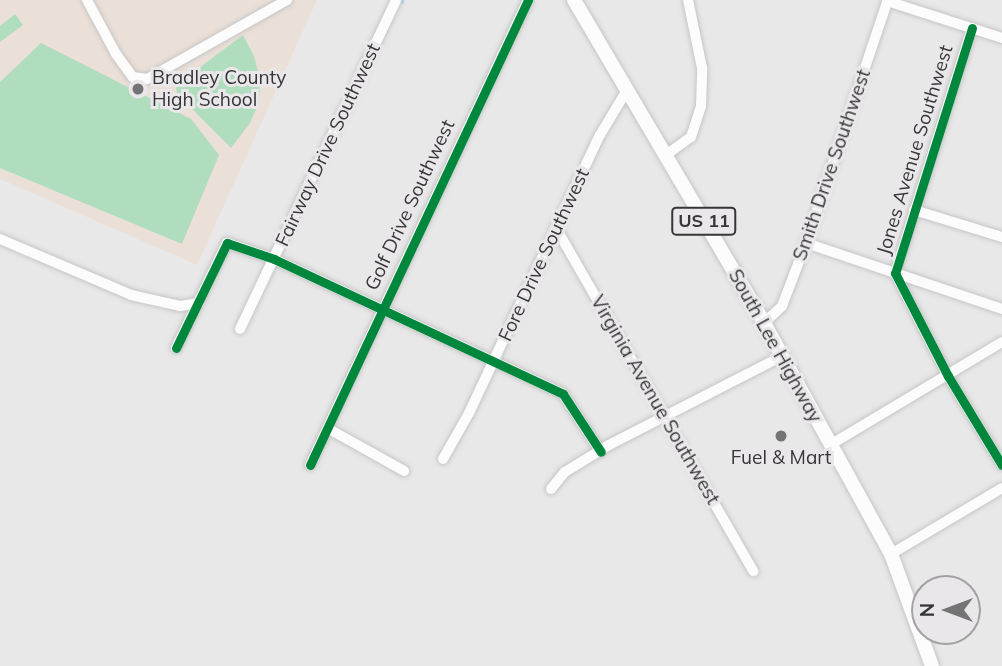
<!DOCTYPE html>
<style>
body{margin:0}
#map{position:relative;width:1002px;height:666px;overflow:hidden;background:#e9e8e9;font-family:Mulish,sans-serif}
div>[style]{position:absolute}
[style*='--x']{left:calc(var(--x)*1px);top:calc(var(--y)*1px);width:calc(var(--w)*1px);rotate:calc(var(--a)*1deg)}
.education>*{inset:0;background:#ebe0d8}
.green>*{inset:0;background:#b0ddbe}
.stream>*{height:2.5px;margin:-1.25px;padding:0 1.25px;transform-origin:1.25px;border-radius:1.25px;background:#a0d4f3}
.roads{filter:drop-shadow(0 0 2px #c6c6c6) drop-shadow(0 0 2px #c6c6c6)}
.minor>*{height:10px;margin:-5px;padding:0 5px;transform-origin:5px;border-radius:5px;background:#fcfcfc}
.major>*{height:14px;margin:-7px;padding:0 7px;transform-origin:7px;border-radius:7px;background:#fcfcfc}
.cycleway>*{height:9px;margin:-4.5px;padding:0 4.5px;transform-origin:4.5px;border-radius:4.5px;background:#00873e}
.dots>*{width:19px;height:19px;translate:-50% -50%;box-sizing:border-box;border:4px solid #e9e7ea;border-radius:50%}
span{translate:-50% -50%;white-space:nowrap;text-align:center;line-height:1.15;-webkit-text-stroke:6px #e9e7ea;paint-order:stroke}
.shield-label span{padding:2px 5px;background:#e9e7ea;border:2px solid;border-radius:5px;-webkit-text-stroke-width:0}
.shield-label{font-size:18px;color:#373637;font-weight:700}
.poi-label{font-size:19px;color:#373637}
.left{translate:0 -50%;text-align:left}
.street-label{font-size:19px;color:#373637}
.north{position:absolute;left:911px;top:575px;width:70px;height:70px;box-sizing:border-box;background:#e9e7ea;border:2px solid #a2a0a2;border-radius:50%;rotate:270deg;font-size:19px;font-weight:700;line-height:28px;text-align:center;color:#373637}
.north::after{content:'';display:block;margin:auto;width:24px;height:32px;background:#757475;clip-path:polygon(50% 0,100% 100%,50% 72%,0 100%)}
</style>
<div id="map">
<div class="education">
<i style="clip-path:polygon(0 0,317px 0,197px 265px,0 179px)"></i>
</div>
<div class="green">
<i style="clip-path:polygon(15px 14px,23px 25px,0 42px,0 26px)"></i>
<i style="clip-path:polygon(243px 35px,254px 56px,260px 79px,259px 102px,250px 123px,231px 148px,177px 94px,176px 85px)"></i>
<i style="clip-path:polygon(41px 43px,191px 119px,219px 155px,182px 244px,0 168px,0 82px)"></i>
</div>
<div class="stream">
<i style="--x:402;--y:2;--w:2;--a:-90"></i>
</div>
<div class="roads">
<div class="minor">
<i style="--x:87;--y:0;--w:61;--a:61.8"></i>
<i style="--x:116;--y:54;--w:29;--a:54"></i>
<i style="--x:133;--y:77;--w:14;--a:8"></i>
<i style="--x:147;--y:79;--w:161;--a:-29.4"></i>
<i style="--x:887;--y:1;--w:121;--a:17.8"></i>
<i style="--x:972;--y:28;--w:257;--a:107.4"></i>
<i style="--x:895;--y:273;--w:116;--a:62.8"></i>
<i style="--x:948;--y:376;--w:104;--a:58.8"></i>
<i style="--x:666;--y:155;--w:31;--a:-36"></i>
<i style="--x:691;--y:137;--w:33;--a:-72"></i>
<i style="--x:701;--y:106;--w:38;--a:-88"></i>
<i style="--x:702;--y:68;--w:69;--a:-101.6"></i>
<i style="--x:914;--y:210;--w:92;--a:17.1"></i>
<i style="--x:556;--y:228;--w:396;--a:60.1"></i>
<i style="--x:0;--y:239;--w:142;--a:23.1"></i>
<i style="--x:131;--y:295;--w:50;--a:12.7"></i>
<i style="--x:180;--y:306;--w:19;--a:-9"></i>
<i style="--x:806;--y:243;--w:207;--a:18.6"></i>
<i style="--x:764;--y:323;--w:25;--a:-43"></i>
<i style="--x:782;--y:306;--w:67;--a:-69.1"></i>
<i style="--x:806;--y:243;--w:256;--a:-71.4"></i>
<i style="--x:240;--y:329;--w:364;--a:-64.6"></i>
<i style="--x:176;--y:348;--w:117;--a:-64.1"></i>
<i style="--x:227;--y:243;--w:50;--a:18.8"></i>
<i style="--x:274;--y:259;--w:319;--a:25"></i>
<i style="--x:563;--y:394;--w:69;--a:56.8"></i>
<i style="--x:329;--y:429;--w:86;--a:29.2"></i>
<i style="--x:830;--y:445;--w:200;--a:-30.9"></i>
<i style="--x:443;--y:459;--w:53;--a:-60.5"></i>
<i style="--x:469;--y:413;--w:307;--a:-64.8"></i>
<i style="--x:600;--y:135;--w:52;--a:-59"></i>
<i style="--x:310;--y:465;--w:514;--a:-64.88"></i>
<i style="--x:551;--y:489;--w:22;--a:-51"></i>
<i style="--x:565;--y:472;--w:52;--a:-31.5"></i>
<i style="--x:609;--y:445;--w:195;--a:-27.2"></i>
<i style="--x:891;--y:554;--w:129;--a:-30.7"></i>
</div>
<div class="major">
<i style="--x:574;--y:0;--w:375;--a:59.5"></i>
<i style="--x:764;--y:323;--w:264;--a:61.2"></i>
<i style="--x:891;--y:554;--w:119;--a:69.9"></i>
</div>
</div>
<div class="cycleway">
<i style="--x:972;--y:28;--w:257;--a:107.4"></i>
<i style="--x:895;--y:273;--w:116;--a:62.8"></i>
<i style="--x:948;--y:376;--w:104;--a:58.8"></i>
<i style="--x:176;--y:348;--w:117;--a:-64.1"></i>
<i style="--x:227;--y:243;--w:50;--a:18.8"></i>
<i style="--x:274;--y:259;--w:319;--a:25"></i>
<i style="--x:563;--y:394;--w:69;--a:56.8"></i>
<i style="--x:310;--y:465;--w:514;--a:-64.88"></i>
</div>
<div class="dots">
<i style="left:138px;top:89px;background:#757475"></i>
<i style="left:781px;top:436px;background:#757475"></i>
</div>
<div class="shield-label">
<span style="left:704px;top:221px">US 11</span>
</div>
<div class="poi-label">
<span class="left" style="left:152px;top:89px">Bradley County<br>High School</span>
<span style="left:781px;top:458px">Fuel &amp; Mart</span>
</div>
<div class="street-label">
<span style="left:328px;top:145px;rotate:-65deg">Fairway Drive Southwest</span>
<span style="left:915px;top:150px;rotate:-73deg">Jones Avenue Southwest</span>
<span style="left:832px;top:165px;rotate:-71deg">Smith Drive Southwest</span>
<span style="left:410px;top:205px;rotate:-65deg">Golf Drive Southwest</span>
<span style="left:544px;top:255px;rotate:-65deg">Fore Drive Southwest</span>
<span style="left:775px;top:346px;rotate:61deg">South Lee Highway</span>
<span style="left:655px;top:400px;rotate:60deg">Virginia Avenue Southwest</span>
</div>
<div class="north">N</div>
</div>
